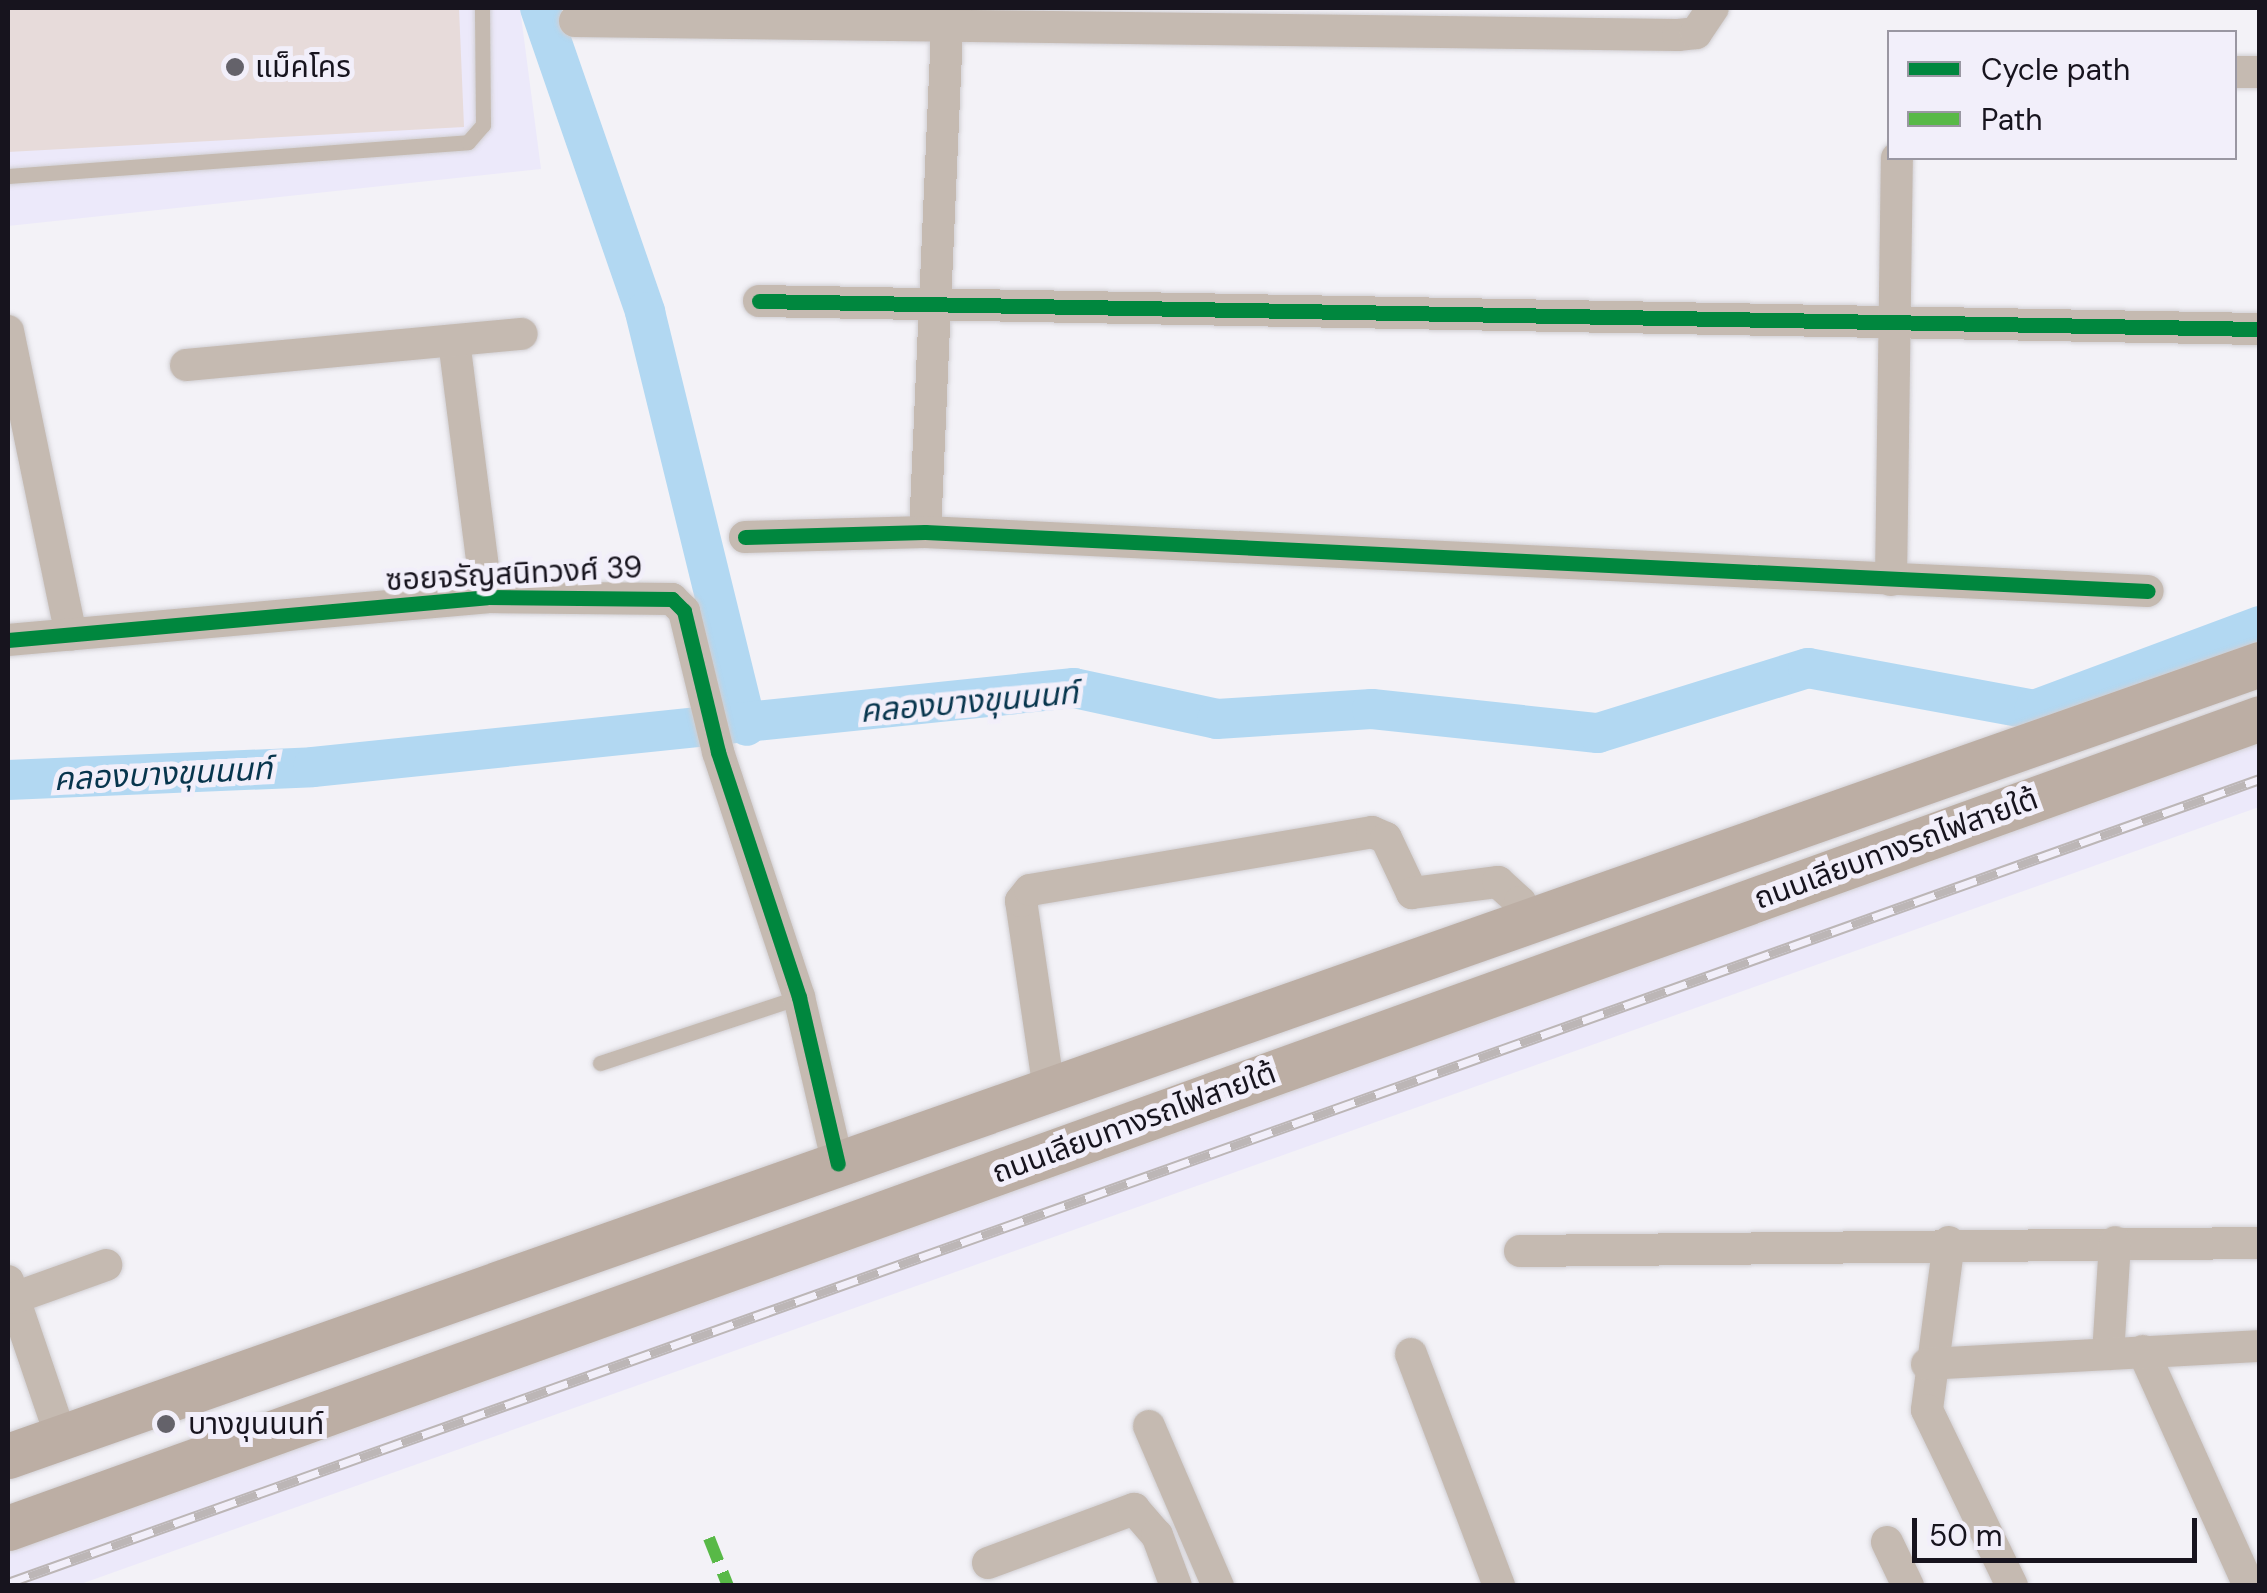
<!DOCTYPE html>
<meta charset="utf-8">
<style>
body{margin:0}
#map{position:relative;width:2267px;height:1593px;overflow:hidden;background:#f3f2f7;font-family:"DM Sans","Noto Sans Thai",sans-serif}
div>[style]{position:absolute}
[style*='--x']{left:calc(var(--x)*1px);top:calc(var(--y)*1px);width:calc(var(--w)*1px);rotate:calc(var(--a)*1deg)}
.built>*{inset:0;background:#ece9fa}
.canal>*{height:40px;margin:-20px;padding:0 20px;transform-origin:20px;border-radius:20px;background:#b2d8f2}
.building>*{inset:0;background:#e7dbda}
.roads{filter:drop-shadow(0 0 2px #d1cfd3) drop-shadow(0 0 2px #d1cfd3)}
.service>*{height:15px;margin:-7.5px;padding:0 7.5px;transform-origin:7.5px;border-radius:7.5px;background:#c5bab1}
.minor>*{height:32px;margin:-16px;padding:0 16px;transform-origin:16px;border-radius:16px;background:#c5bab1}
.secondary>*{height:45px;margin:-22.5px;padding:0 22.5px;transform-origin:22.5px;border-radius:22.5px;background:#bcaea4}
.rail>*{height:11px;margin-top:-5.5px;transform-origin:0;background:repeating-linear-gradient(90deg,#f2effa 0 22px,#bcb6b6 0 44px);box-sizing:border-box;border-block:2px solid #bcb6b6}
.quiet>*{height:12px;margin-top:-6px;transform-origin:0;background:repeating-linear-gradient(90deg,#58b947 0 25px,transparent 0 37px)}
.cycleway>*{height:15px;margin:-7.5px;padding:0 7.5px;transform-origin:7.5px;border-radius:7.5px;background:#00873e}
.dots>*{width:28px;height:28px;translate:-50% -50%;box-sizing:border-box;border:5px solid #f2effa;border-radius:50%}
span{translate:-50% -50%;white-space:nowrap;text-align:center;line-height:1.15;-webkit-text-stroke:10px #f2effa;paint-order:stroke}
.poi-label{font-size:30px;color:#17141e}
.left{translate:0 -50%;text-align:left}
.street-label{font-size:30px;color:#17141e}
.water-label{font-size:32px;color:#07354d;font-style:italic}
.frame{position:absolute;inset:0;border:10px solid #17141e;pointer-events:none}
.legend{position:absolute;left:1887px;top:30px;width:350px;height:130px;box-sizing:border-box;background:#f2effa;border:2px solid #9a97a2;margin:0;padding:12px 18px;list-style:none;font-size:30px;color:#17141e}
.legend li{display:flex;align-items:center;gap:20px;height:50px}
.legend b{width:50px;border:2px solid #9a97a2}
.scale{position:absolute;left:1912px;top:1518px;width:285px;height:45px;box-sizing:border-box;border:5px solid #17141e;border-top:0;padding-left:12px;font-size:30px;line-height:35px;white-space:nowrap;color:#17141e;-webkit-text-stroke:8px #f2effa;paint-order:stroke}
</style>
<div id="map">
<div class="built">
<i style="clip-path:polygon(8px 8px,520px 8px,541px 169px,8px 226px)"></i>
<i style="clip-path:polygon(2259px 724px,2259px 807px,78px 1585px,8px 1586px,8px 1547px)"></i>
</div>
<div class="canal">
<i style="--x:540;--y:8;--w:322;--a:70.9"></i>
<i style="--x:645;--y:312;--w:426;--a:76.2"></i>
<i style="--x:8;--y:780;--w:305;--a:-2.4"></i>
<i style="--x:313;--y:767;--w:765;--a:-5.93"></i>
<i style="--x:1074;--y:688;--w:146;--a:12.2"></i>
<i style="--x:1217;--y:719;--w:155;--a:-3.7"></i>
<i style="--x:1372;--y:709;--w:227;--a:6.1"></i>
<i style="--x:1598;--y:733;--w:220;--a:-17.2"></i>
<i style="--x:1808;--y:668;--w:230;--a:10.5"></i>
<i style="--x:2034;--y:710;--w:241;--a:-20.4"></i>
</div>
<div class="building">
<i style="clip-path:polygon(8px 8px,459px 8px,464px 127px,8px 152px)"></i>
</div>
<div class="roads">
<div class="service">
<i style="--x:8;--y:176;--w:461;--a:-4.2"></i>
<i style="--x:468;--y:142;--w:23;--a:-49"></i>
<i style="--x:483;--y:125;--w:117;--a:-90.5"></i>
<i style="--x:600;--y:1063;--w:210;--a:-18.3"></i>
</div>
<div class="minor">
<i style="--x:575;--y:21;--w:1103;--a:0.73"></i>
<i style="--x:1678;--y:35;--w:18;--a:-6"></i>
<i style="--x:1696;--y:33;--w:30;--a:-56"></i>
<i style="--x:2234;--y:72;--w:26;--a:0"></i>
<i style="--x:759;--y:301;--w:1501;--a:1.07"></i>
<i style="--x:8;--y:331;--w:310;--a:78.3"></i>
<i style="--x:454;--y:341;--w:258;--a:82.7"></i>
<i style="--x:186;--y:365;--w:337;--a:-5.3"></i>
<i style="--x:925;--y:532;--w:525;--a:-87.49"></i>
<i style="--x:745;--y:537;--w:180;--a:-1.6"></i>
<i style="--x:925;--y:532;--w:1224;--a:2.76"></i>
<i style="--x:1891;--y:580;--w:422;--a:-89.2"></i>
<i style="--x:8;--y:640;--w:481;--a:-5.1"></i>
<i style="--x:487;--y:597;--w:185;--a:0.6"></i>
<i style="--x:672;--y:599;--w:17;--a:45"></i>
<i style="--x:684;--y:611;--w:145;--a:76.4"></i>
<i style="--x:718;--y:752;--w:258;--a:71.7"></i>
<i style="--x:799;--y:997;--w:171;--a:76.9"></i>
<i style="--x:1049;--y:1090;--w:191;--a:-98.4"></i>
<i style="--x:1021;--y:901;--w:14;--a:-51"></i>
<i style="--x:1030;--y:890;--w:347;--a:-9.6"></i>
<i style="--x:1372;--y:832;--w:15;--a:23"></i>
<i style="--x:1386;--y:838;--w:61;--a:64.7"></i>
<i style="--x:1412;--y:893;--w:87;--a:-7.3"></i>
<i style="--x:1498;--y:882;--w:30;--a:42"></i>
<i style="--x:1520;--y:902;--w:20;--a:79"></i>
<i style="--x:1949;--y:1242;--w:169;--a:97.5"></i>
<i style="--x:1927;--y:1410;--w:195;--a:64.2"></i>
<i style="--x:1520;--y:1251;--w:740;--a:-0.62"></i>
<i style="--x:8;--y:1281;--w:165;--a:71.2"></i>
<i style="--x:14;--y:1298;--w:98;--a:-19.7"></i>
<i style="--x:2143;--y:1351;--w:258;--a:65.7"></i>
<i style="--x:1411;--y:1354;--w:248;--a:69.2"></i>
<i style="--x:2108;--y:1354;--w:112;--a:-86.4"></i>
<i style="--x:1927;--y:1364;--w:333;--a:-3.1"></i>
<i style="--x:1149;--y:1426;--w:174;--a:66.7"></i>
<i style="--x:1887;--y:1542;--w:49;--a:64.5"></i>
<i style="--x:988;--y:1563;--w:156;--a:-20.3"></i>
<i style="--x:1134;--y:1509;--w:35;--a:49"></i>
<i style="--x:1157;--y:1535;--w:54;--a:69.6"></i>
</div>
<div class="secondary">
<i style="--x:8;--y:1456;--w:2387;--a:-19.38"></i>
<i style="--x:8;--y:1528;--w:2393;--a:-19.78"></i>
</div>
</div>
<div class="rail">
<i style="--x:8;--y:1583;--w:2391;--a:-19.65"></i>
</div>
<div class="quiet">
<i style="--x:709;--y:1538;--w:52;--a:68.4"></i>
</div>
<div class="cycleway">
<i style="--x:759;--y:301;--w:1501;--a:1.07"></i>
<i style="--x:745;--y:537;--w:180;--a:-1.6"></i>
<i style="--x:925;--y:532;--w:1224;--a:2.76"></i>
<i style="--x:8;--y:640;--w:481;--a:-5.1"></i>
<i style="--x:487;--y:597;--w:185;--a:0.6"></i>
<i style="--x:672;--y:599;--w:17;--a:45"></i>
<i style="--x:684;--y:611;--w:145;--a:76.4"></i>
<i style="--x:718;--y:752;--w:258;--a:71.7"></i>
<i style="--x:799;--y:997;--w:171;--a:76.9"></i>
</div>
<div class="dots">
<i style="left:235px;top:67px;background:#64626a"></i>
<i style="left:166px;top:1424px;background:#64626a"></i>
</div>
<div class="poi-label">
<span class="left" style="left:255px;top:67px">แม็คโคร</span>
<span class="left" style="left:188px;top:1424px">บางขุนนนท์</span>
</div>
<div class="street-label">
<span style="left:514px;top:574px;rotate:-3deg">ซอยจรัญสนิทวงศ์ 39</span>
<span style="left:1896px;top:849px;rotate:-20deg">ถนนเลียบทางรถไฟสายใต้</span>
<span style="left:1134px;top:1123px;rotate:-20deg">ถนนเลียบทางรถไฟสายใต้</span>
</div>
<div class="water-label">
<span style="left:969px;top:702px;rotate:-5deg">คลองบางขุนนนท์</span>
<span style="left:163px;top:774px;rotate:-3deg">คลองบางขุนนนท์</span>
</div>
<div class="frame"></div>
<ul class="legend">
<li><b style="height:12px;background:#00873e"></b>Cycle path</li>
<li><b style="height:12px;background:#58b947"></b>Path</li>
</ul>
<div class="scale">50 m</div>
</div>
